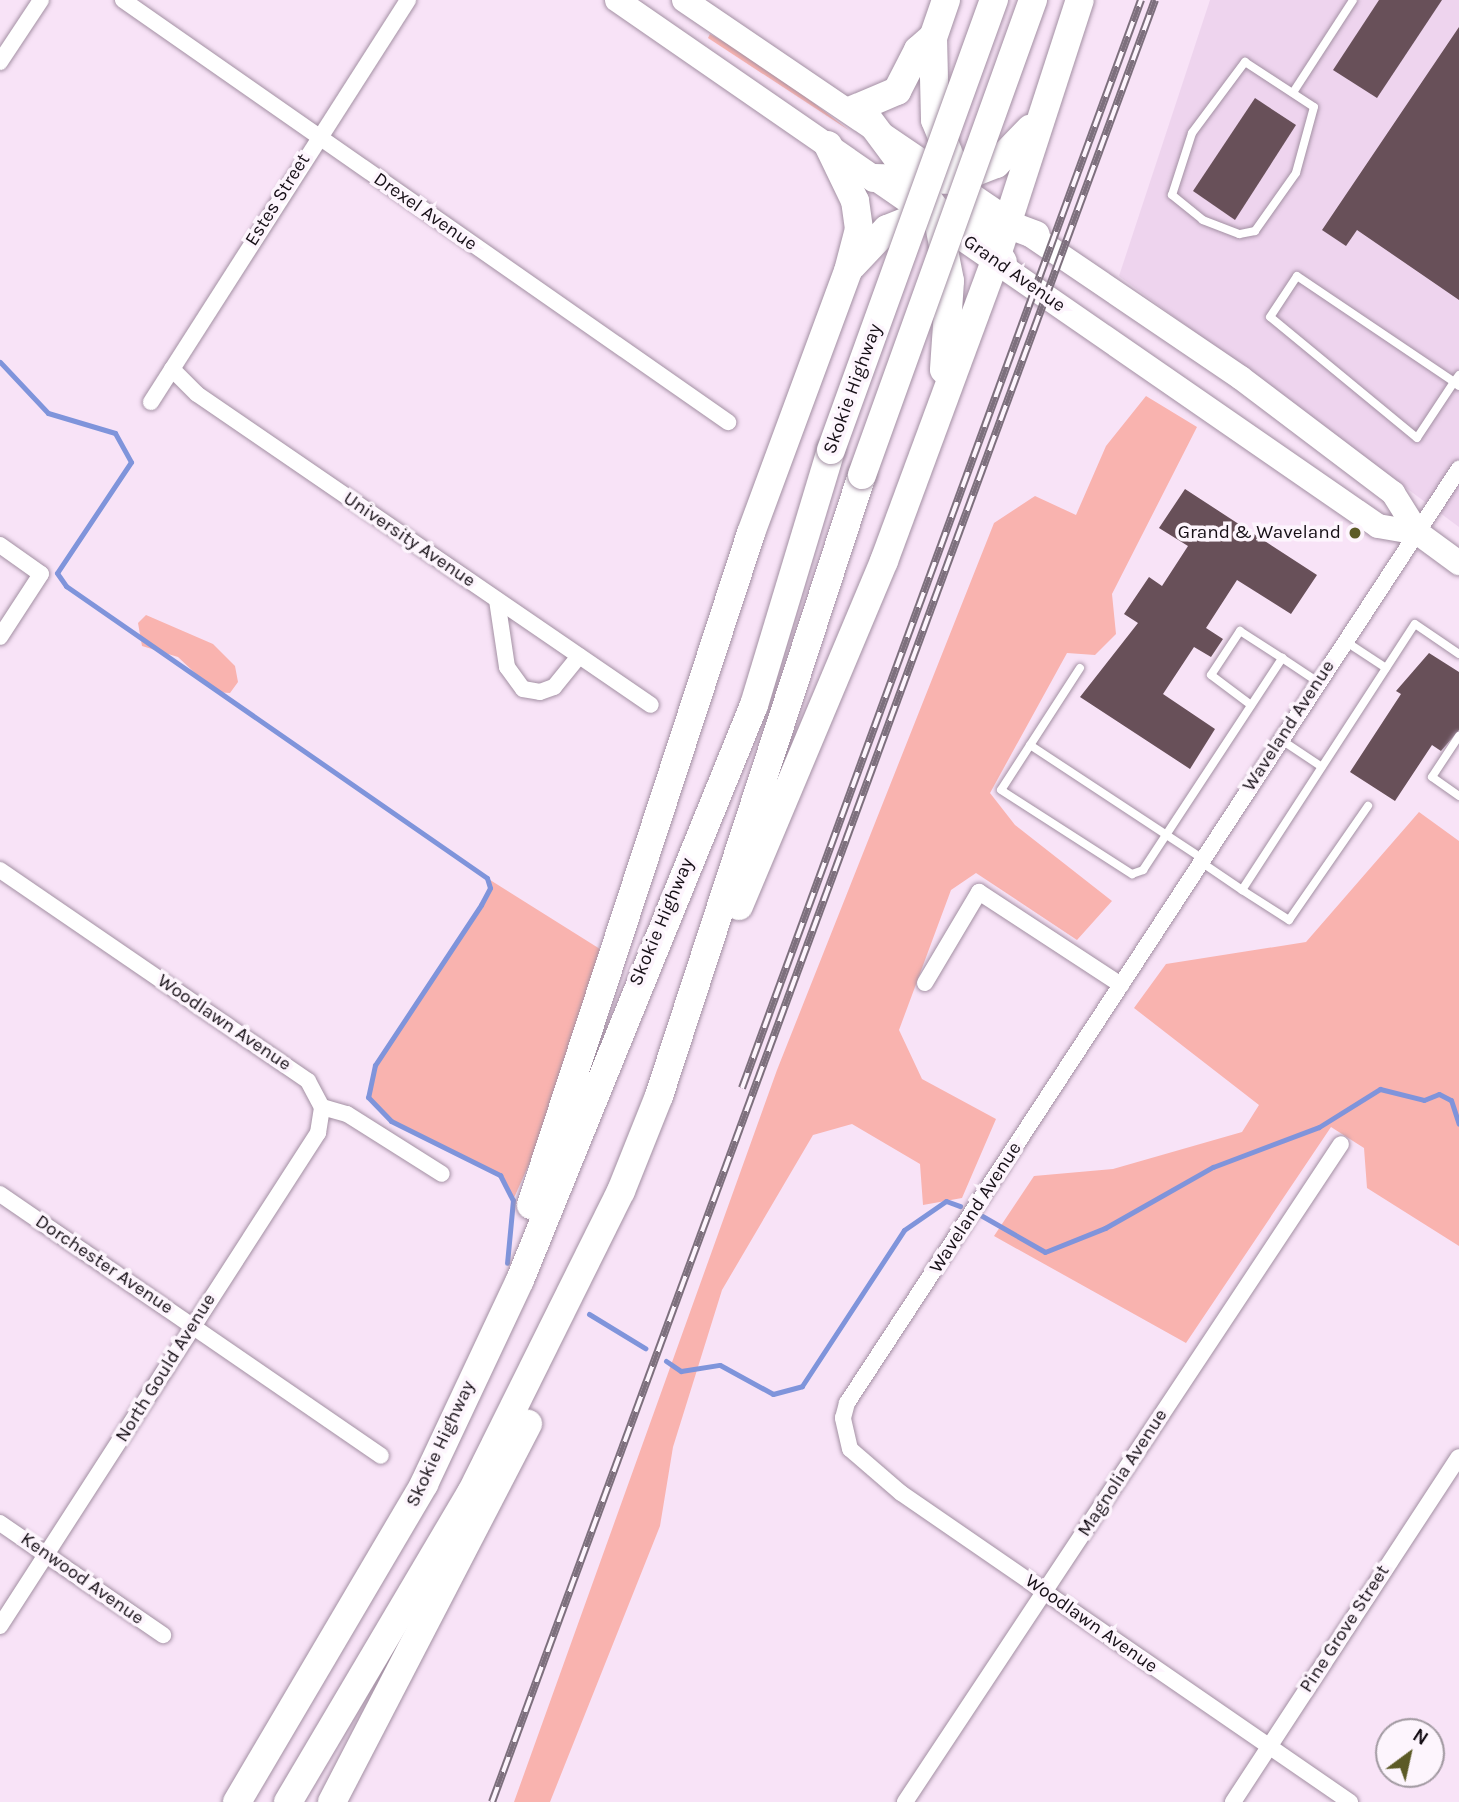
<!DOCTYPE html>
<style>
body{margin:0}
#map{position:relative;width:1459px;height:1802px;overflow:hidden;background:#f8e3f7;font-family:Karla,sans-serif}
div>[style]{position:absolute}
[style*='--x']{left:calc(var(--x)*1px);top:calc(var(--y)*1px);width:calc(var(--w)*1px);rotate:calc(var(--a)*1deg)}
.built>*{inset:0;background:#eed4ee}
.green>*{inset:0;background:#f9b3af}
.stream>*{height:5px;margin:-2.5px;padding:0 2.5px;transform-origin:2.5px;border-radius:2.5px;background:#7f94db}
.building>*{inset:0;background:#685059}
.roads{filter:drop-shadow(0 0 2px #a390a3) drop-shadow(0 0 2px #a390a3)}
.lane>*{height:8px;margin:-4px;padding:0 4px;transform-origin:4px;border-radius:4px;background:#fff}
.street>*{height:16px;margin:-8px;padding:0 8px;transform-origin:8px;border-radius:8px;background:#fff}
.primary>*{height:24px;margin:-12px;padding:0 12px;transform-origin:12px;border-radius:12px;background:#fff}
.highway>*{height:28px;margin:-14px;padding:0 14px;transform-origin:14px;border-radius:14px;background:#fff}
.rail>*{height:8px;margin-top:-4px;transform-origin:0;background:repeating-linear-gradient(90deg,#fdf5fd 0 16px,#7d707d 0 32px);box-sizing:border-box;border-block:2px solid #7d707d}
.bridges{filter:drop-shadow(0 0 2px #a390a3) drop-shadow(0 0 2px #a390a3)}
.highway-bridge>*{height:28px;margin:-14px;padding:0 14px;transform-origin:14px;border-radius:14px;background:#fff}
.dots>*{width:19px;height:19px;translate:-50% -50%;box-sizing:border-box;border:4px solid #fdf5fd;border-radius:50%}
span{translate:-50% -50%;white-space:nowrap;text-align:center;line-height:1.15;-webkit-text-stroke:7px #fdf5fd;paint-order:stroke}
.street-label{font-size:19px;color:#160f16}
.poi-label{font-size:19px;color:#160f16}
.right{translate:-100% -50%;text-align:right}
.north{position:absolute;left:1375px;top:1718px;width:70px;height:70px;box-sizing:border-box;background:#fdf5fd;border:2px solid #a199a1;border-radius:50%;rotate:33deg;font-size:19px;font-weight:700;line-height:28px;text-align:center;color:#160f16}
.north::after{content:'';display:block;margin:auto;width:24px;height:32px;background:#5c5a26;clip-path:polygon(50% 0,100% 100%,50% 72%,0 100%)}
</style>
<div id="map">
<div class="built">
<i style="clip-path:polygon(1210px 0,1459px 0,1459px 527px,1119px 276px)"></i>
</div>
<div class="green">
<i style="clip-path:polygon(710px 34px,763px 64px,850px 131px,708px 38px)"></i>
<i style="clip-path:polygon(1146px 396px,1197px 427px,1112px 594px,1116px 634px,1095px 655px,1067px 653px,990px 793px,1015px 825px,1112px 901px,1077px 940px,976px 873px,951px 890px,899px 1030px,922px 1079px,996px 1119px,962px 1198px,923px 1205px,920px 1164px,852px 1124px,813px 1135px,722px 1290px,673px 1447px,660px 1526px,550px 1802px,514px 1802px,777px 1070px,994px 523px,1035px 496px,1076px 515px,1106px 446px)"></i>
<i style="clip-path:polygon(146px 615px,213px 644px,235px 666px,238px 682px,230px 693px,215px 692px,178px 657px,142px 646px,138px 623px)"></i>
<i style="clip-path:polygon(1419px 812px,1459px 841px,1459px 1246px,1367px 1188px,1364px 1148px,1331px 1127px,1186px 1343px,994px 1236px,1034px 1176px,1113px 1169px,1242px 1132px,1259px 1105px,1134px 1008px,1166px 964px,1306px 942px)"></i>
<i style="clip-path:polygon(487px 878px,600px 949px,544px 1131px,513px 1200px,500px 1175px,391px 1121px,368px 1097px,375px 1065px,481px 905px,490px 888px)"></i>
</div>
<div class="stream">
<i style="--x:0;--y:362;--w:70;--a:46.7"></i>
<i style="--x:48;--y:413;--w:70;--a:16.6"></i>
<i style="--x:115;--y:433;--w:33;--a:61"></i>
<i style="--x:131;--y:462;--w:133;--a:123.7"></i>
<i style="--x:57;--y:573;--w:16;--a:55"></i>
<i style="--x:66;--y:586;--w:512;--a:34.74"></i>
<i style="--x:487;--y:878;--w:10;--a:73"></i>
<i style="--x:490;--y:888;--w:19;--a:118"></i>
<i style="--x:481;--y:905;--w:192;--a:123.5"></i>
<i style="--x:375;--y:1065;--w:33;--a:102"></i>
<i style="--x:368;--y:1097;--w:33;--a:46"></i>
<i style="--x:391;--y:1121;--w:122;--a:26.4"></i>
<i style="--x:500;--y:1175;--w:28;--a:63"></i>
<i style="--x:513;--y:1200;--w:63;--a:95.4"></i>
<i style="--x:977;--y:1213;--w:78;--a:29.8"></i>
<i style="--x:1045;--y:1252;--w:65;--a:-21.8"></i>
<i style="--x:1105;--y:1228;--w:124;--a:-29.5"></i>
<i style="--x:1213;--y:1167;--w:113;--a:-20.7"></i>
<i style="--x:1319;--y:1127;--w:72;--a:-31.9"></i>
<i style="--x:1380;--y:1089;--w:45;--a:14"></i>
<i style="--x:1424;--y:1100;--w:16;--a:-22"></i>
<i style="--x:1439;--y:1094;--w:13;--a:27"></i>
<i style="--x:1451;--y:1100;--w:25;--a:72"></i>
<i style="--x:589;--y:1314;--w:66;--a:31.3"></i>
<i style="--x:666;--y:1361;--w:18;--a:34"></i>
<i style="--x:681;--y:1371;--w:39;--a:-9"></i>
<i style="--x:720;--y:1365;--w:60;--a:28.7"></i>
<i style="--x:773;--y:1394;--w:30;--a:-15"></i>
<i style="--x:802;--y:1386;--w:186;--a:-56.8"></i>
<i style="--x:904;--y:1230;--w:51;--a:-34.6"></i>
<i style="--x:946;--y:1201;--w:15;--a:20"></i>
</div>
<div class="building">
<i style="clip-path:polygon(1379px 0,1442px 0,1377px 98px,1333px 70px)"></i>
<i style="clip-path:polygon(1459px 27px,1459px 300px,1357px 230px,1346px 246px,1322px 230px)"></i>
<i style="clip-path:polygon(1255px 98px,1296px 125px,1235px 220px,1193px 191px)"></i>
<i style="clip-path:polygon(1185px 489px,1317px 575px,1291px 614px,1237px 580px,1206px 628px,1223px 639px,1211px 657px,1194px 647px,1163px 694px,1215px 729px,1190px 769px,1080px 697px,1138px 623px,1124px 614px,1149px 577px,1162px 586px,1188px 546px,1159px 528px)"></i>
<i style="clip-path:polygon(1429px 653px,1459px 672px,1459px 730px,1441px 751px,1432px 745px,1395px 801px,1350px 772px,1401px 694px,1396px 691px)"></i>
</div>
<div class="roads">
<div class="lane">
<i style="--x:1245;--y:62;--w:82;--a:33.1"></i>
<i style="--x:1314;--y:107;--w:68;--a:105.3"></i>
<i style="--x:1296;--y:173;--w:71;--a:125.3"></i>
<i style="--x:1255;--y:231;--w:16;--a:169"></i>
<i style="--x:1239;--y:234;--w:39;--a:-159"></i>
<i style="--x:1203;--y:220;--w:40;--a:-141"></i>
<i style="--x:1172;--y:195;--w:65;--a:-72.1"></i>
<i style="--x:1192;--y:133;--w:89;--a:-53.3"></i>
<i style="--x:1294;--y:91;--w:108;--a:-57"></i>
<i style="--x:1459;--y:375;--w:9;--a:126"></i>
<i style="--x:1454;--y:382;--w:67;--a:123.5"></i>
<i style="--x:1417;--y:438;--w:190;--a:-140.5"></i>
<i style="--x:1270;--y:317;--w:49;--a:-56.6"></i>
<i style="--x:1297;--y:276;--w:189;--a:34"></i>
<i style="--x:1454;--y:382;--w:6;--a:39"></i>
<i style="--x:1345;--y:641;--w:49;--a:33.4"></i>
<i style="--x:1080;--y:668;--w:145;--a:122.9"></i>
<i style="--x:1001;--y:790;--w:156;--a:32.7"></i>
<i style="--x:1132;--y:874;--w:12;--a:-20"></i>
<i style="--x:1143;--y:870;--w:254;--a:-56.7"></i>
<i style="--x:1282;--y:658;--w:43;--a:33.7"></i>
<i style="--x:1251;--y:705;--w:50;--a:-143.1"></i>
<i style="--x:1211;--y:675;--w:53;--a:-56.6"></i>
<i style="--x:1240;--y:631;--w:50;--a:32.7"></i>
<i style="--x:1459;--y:736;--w:49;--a:123.4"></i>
<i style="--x:1432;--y:777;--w:33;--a:35"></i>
<i style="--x:1280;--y:739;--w:50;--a:33.7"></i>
<i style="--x:1030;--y:745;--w:207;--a:33.4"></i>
<i style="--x:1201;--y:862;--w:50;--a:34.3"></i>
<i style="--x:1242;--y:890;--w:317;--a:-57"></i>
<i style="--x:1415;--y:624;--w:53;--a:34.3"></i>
<i style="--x:1242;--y:890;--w:56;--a:32.6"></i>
<i style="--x:1289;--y:920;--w:139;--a:-55.3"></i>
</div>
<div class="street">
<i style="--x:123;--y:0;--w:738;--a:34.9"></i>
<i style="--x:0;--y:62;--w:74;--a:-56.5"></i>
<i style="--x:172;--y:369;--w:35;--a:45"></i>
<i style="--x:197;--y:394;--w:550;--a:34.41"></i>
<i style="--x:151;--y:402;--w:477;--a:-57.4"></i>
<i style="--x:0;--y:545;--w:50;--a:35.3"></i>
<i style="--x:41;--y:574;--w:75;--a:123.1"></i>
<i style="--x:497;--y:600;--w:68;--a:81.5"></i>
<i style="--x:507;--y:667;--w:27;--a:54"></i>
<i style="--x:523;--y:689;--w:17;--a:10"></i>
<i style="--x:540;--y:692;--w:15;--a:-20"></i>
<i style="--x:554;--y:687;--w:40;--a:-51"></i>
<i style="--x:0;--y:870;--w:373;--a:34.4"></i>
<i style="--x:308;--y:1081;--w:30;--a:62"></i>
<i style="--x:322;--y:1107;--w:26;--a:16"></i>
<i style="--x:347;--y:1114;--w:112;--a:32.3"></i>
<i style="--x:925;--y:983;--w:106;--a:-59.3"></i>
<i style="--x:979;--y:892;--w:170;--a:33.2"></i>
<i style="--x:0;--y:1194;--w:462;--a:34.5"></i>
<i style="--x:0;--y:1523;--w:198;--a:34.5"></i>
<i style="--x:0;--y:1626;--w:587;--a:-57.18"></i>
<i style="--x:318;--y:1133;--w:26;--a:-81"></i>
<i style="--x:905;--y:1802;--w:789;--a:-56.47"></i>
<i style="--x:1233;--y:1802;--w:412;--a:-56.8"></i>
<i style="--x:1350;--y:1802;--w:545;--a:-145.46"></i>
<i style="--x:901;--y:1493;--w:67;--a:-139.2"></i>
<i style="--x:850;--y:1449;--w:32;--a:-103"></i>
<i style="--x:843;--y:1418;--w:16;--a:-75"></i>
<i style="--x:847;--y:1403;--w:1117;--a:-56.77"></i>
</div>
<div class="primary">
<i style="--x:617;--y:0;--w:925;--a:34.65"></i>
<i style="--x:1378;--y:526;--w:41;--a:9.9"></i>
<i style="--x:684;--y:0;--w:673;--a:34.16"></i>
<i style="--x:1241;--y:378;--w:191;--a:37.1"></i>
<i style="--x:1393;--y:493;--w:47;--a:58"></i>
<i style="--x:1418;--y:533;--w:51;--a:36.2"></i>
</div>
<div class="highway">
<i style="--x:946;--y:0;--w:39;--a:109"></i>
<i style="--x:933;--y:37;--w:83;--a:88.6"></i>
<i style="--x:935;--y:120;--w:100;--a:67.8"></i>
<i style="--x:973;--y:213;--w:57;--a:58.5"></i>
<i style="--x:852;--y:110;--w:49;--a:-22.9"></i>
<i style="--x:897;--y:91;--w:46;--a:-62.9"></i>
<i style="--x:918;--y:50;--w:20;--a:-41"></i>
<i style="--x:869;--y:120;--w:112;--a:53.3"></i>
<i style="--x:936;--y:210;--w:72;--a:78.8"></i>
<i style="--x:950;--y:281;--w:89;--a:93.9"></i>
<i style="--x:874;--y:178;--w:81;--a:1.4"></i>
<i style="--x:955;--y:180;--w:44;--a:-21.3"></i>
<i style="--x:996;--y:164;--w:49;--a:-45.8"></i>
<i style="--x:988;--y:217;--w:51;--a:20.6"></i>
<i style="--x:852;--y:266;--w:51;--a:-46.6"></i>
<i style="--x:887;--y:229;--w:52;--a:-21.6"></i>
<i style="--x:739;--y:906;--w:374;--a:-67.2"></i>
<i style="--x:884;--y:561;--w:320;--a:-69.7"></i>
<i style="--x:995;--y:261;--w:274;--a:-72"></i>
<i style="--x:531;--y:1205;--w:707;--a:-71.87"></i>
<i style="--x:751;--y:533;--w:279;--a:-69.7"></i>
<i style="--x:848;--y:271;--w:43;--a:-75.3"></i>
<i style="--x:859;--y:229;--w:28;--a:-98"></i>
<i style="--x:855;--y:201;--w:62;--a:-115.7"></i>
<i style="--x:237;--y:1802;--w:369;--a:-59.5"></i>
<i style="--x:424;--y:1484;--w:225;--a:-64.8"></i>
<i style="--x:520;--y:1280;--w:621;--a:-67.86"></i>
<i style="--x:754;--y:705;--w:266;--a:-73.2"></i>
<i style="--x:288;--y:1802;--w:359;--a:-59.4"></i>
<i style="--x:471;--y:1493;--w:337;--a:-63.6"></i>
<i style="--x:621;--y:1191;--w:102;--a:-68.2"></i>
<i style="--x:659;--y:1096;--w:653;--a:-71.9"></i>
<i style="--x:332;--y:1802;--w:426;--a:-62.6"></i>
</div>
</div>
<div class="rail">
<i style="--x:742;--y:1088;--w:1159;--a:-69.86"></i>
<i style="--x:492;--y:1802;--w:1920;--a:-69.8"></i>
</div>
<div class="bridges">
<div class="highway-bridge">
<i style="--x:831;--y:450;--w:479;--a:-70.1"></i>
<i style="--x:862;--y:475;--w:505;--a:-70.2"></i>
</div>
</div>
<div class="dots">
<i style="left:1355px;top:533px;background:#5c5a26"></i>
</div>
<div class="street-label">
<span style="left:278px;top:200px;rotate:-58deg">Estes Street</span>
<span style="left:425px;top:212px;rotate:35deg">Drexel Avenue</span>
<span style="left:1014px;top:274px;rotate:35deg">Grand Avenue</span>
<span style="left:853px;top:389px;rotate:-70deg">Skokie Highway</span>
<span style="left:409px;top:540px;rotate:34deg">University Avenue</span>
<span style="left:1289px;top:726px;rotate:-57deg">Waveland Avenue</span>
<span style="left:662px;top:922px;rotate:-67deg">Skokie Highway</span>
<span style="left:224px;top:1023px;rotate:34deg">Woodlawn Avenue</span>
<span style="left:976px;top:1208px;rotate:-57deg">Waveland Avenue</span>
<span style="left:104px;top:1265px;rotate:34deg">Dorchester Avenue</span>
<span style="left:166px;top:1368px;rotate:-58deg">North Gould Avenue</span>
<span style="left:441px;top:1444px;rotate:-65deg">Skokie Highway</span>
<span style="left:1123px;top:1473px;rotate:-57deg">Magnolia Avenue</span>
<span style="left:82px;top:1579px;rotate:35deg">Kenwood Avenue</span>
<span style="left:1091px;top:1624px;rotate:35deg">Woodlawn Avenue</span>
<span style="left:1345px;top:1629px;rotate:-57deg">Pine Grove Street</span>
</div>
<div class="poi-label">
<span class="right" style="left:1341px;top:533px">Grand &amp; Waveland</span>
</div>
<div class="north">N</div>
</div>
